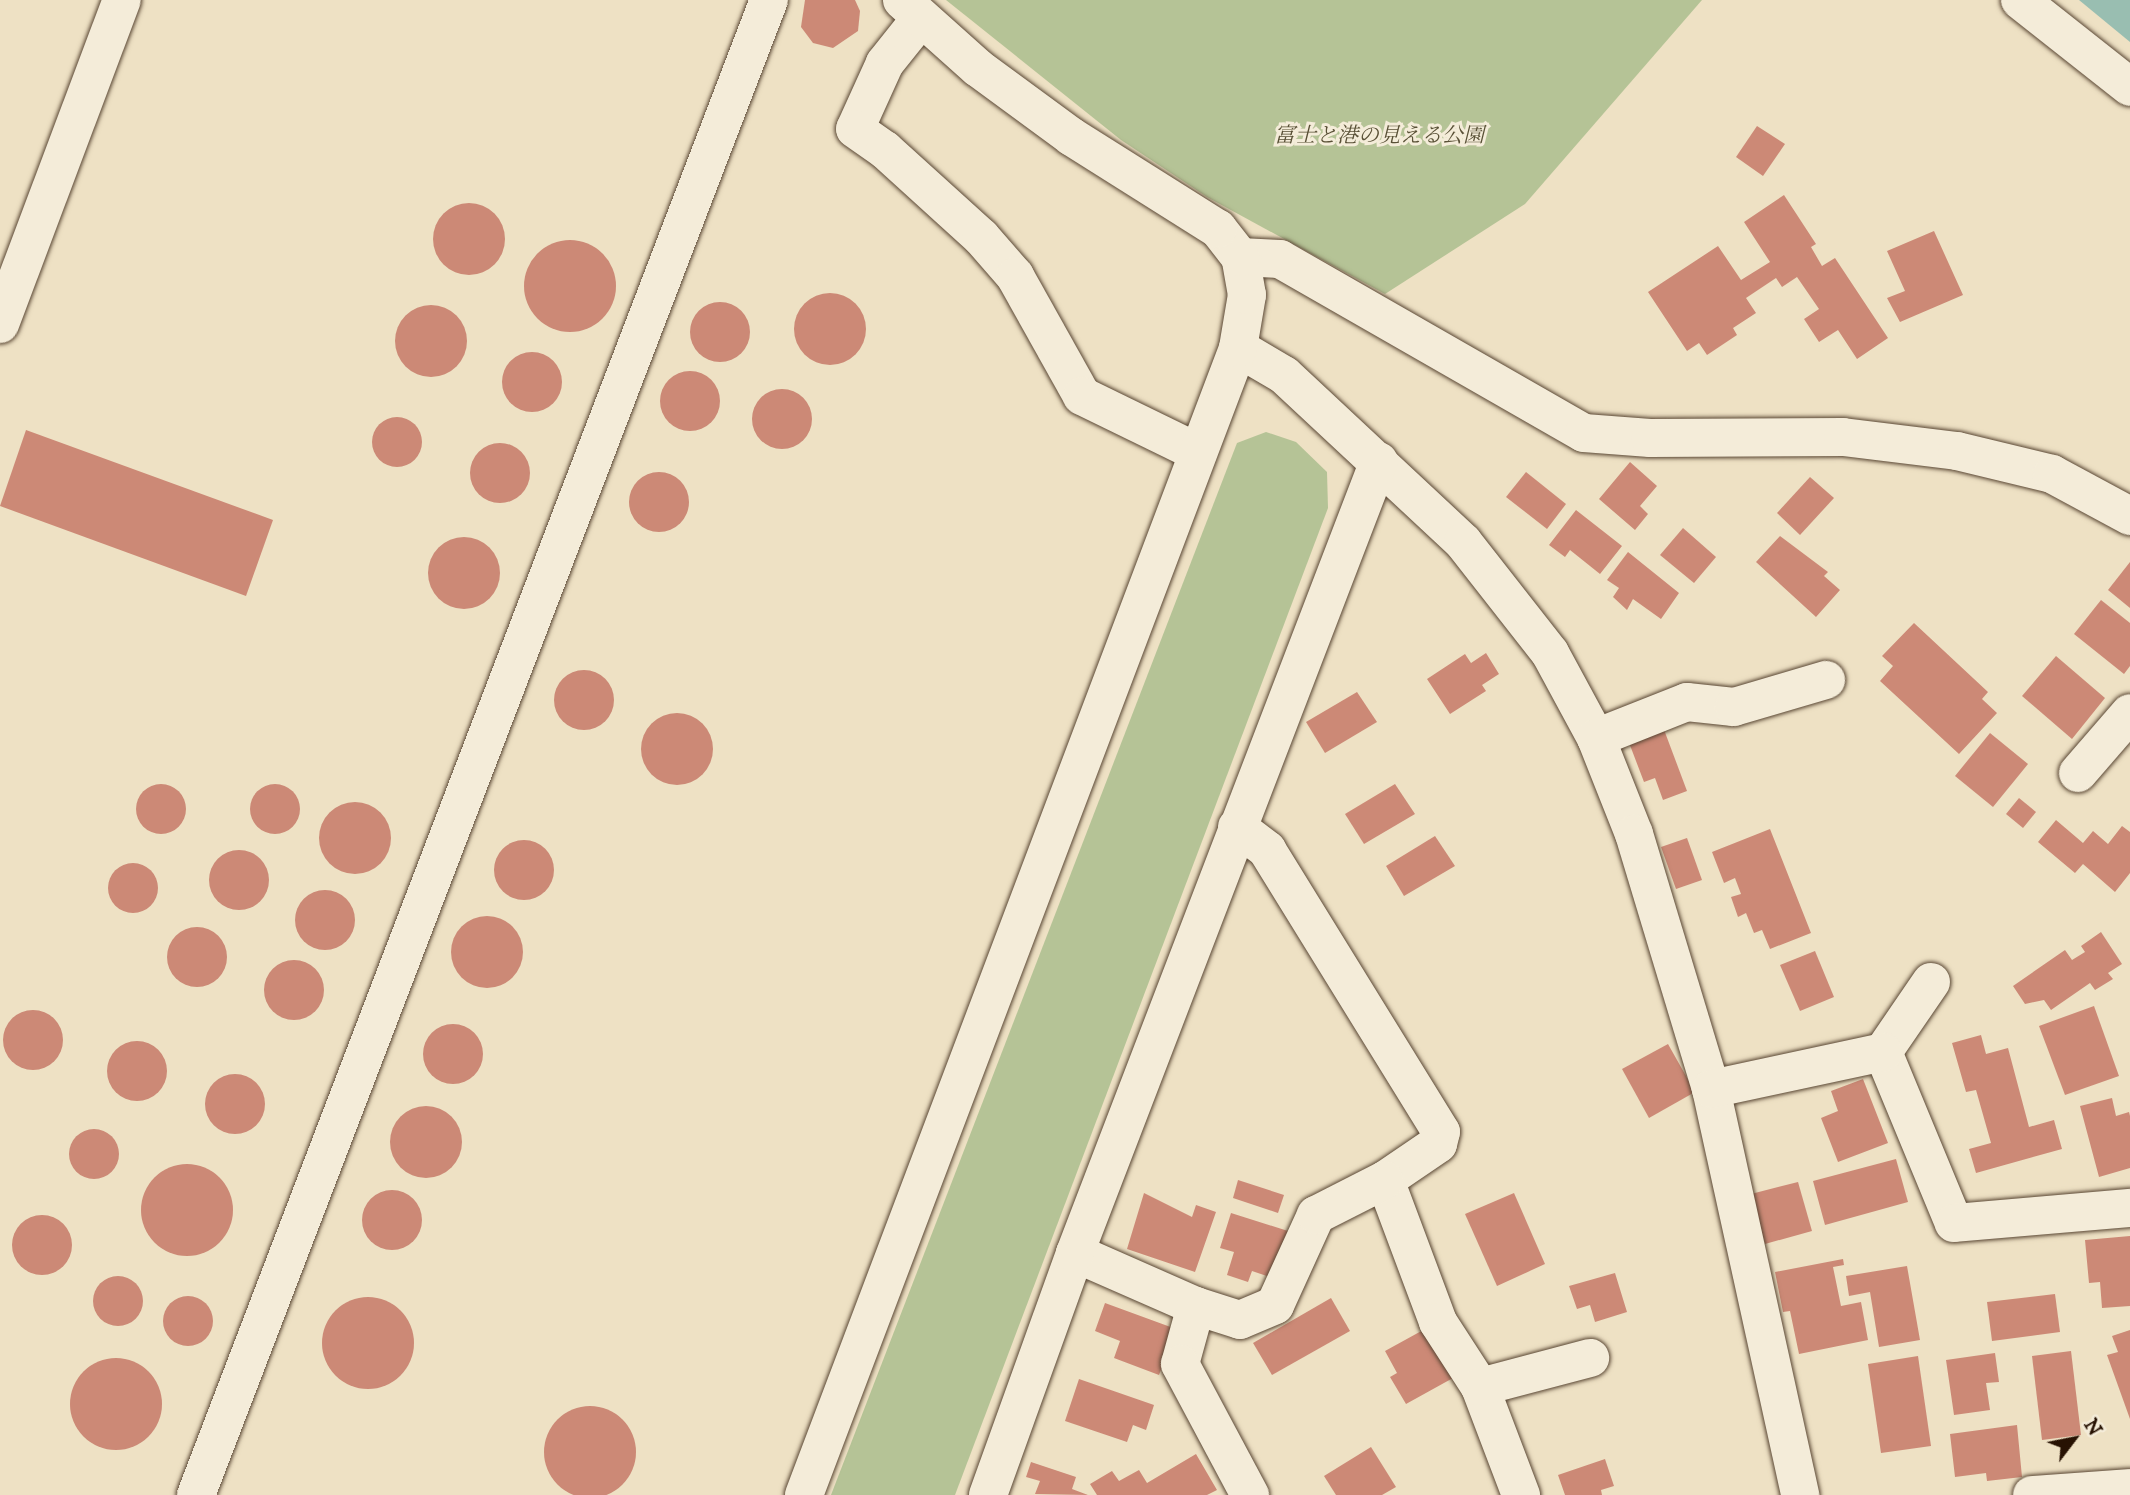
<!DOCTYPE html>
<meta charset="utf-8">
<style>
body{margin:0}
#map{position:relative;width:2130px;height:1495px;overflow:hidden;background:#eee1c4;font-family:"IM FELL DW Pica","Noto Serif JP",serif}
div>[style]{position:absolute}
[style*='--x']{left:calc(var(--x)*1px);top:calc(var(--y)*1px);width:calc(var(--w)*1px);rotate:calc(var(--a)*1deg)}
.green>*{inset:0;background:#b5c396}
.water>*{inset:0;background:#99beb1}
.building>*{inset:0;background:#cc8976}
.round{border-radius:50%}
.roads{filter:drop-shadow(0 0 2px #594633) drop-shadow(0 0 2px #594633)}
.minor>*{height:38px;margin:-19px;padding:0 19px;transform-origin:19px;border-radius:19px;background:#f4ecd9}
span{translate:-50% -50%;white-space:nowrap;text-align:center;line-height:1.15;-webkit-text-stroke:6px #f4ecd9;paint-order:stroke}
.park-label{font-size:21px;color:#595036;font-style:italic}
.north{position:absolute;left:2039px;top:1404px;width:70px;height:70px;-webkit-text-stroke:5px #f4ecd9;paint-order:stroke;rotate:58deg;font-size:19px;font-weight:700;line-height:28px;text-align:center;color:#271203}
.north::after{content:'';display:block;margin:auto;width:24px;height:32px;background:#271203;clip-path:polygon(50% 0,100% 100%,50% 72%,0 100%)}
</style>
<div id="map">
<div class="green">
<i style="clip-path:polygon(946px 0,1702px 0,1525px 204px,1385px 294px,1207px 197px,1121px 140px)"></i>
<i style="clip-path:polygon(1266px 432px,1296px 442px,1327px 472px,1328px 508px,955px 1495px,831px 1495px,1237px 443px)"></i>
</div>
<div class="water">
<i style="clip-path:polygon(2079px 0,2130px 0,2130px 42px)"></i>
</div>
<div class="building">
<i style="clip-path:polygon(805px 0,855px 0,860px 11px,858px 31px,833px 48px,813px 43px,801px 27px)"></i>
<i style="clip-path:polygon(1757px 126px,1785px 144px,1763px 176px,1736px 157px)"></i>
<i style="clip-path:polygon(1784px 195px,1816px 244px,1811px 247px,1822px 266px,1835px 258px,1888px 338px,1857px 359px,1838px 330px,1819px 342px,1804px 319px,1819px 309px,1797px 277px,1782px 287px,1776px 278px,1746px 298px,1756px 313px,1733px 328px,1737px 335px,1707px 355px,1699px 343px,1687px 351px,1648px 292px,1718px 246px,1741px 280px,1770px 262px,1744px 222px)"></i>
<i class="round" style="left:433px;top:203px;width:72px;height:72px"></i>
<i style="clip-path:polygon(1934px 231px,1963px 295px,1900px 322px,1887px 298px,1905px 291px,1887px 251px)"></i>
<i class="round" style="left:524px;top:240px;width:92px;height:92px"></i>
<i class="round" style="left:794px;top:293px;width:72px;height:72px"></i>
<i class="round" style="left:690px;top:302px;width:60px;height:60px"></i>
<i class="round" style="left:395px;top:305px;width:72px;height:72px"></i>
<i class="round" style="left:502px;top:352px;width:60px;height:60px"></i>
<i class="round" style="left:660px;top:371px;width:60px;height:60px"></i>
<i class="round" style="left:752px;top:389px;width:60px;height:60px"></i>
<i class="round" style="left:372px;top:417px;width:50px;height:50px"></i>
<i style="clip-path:polygon(26px 430px,273px 520px,246px 596px,0 506px)"></i>
<i class="round" style="left:470px;top:443px;width:60px;height:60px"></i>
<i style="clip-path:polygon(1630px 462px,1657px 486px,1640px 506px,1648px 514px,1635px 530px,1599px 499px)"></i>
<i class="round" style="left:629px;top:472px;width:60px;height:60px"></i>
<i style="clip-path:polygon(1526px 472px,1566px 504px,1547px 529px,1506px 497px)"></i>
<i style="clip-path:polygon(1810px 477px,1834px 498px,1800px 535px,1777px 513px)"></i>
<i style="clip-path:polygon(1576px 510px,1622px 546px,1600px 574px,1570px 550px,1565px 557px,1549px 545px)"></i>
<i style="clip-path:polygon(1683px 528px,1716px 557px,1694px 583px,1660px 555px)"></i>
<i style="clip-path:polygon(1780px 536px,1828px 572px,1824px 576px,1840px 590px,1816px 617px,1756px 562px)"></i>
<i class="round" style="left:428px;top:537px;width:72px;height:72px"></i>
<i style="clip-path:polygon(1628px 552px,1679px 593px,1661px 619px,1633px 599px,1627px 610px,1613px 597px,1619px 588px,1607px 580px)"></i>
<i style="clip-path:polygon(2130px 562px,2130px 608px,2108px 590px)"></i>
<i style="clip-path:polygon(2101px 600px,2130px 623px,2130px 666px,2124px 674px,2074px 634px)"></i>
<i style="clip-path:polygon(1914px 623px,1988px 692px,1982px 699px,1997px 713px,1959px 754px,1880px 681px,1893px 666px,1882px 656px)"></i>
<i style="clip-path:polygon(1486px 653px,1499px 674px,1482px 685px,1486px 691px,1450px 714px,1427px 679px,1465px 654px,1471px 663px)"></i>
<i style="clip-path:polygon(2056px 656px,2105px 698px,2072px 739px,2022px 696px)"></i>
<i class="round" style="left:554px;top:670px;width:60px;height:60px"></i>
<i style="clip-path:polygon(1357px 692px,1377px 722px,1325px 753px,1306px 722px)"></i>
<i class="round" style="left:641px;top:713px;width:72px;height:72px"></i>
<i style="clip-path:polygon(1663px 727px,1687px 791px,1663px 800px,1655px 778px,1644px 782px,1628px 740px)"></i>
<i style="clip-path:polygon(1990px 733px,2028px 764px,1993px 807px,1955px 776px)"></i>
<i class="round" style="left:250px;top:784px;width:50px;height:50px"></i>
<i class="round" style="left:136px;top:784px;width:50px;height:50px"></i>
<i style="clip-path:polygon(1395px 784px,1415px 814px,1364px 844px,1345px 814px)"></i>
<i style="clip-path:polygon(2019px 798px,2036px 812px,2023px 828px,2006px 814px)"></i>
<i class="round" style="left:319px;top:802px;width:72px;height:72px"></i>
<i style="clip-path:polygon(2056px 820px,2083px 843px,2093px 831px,2108px 844px,2122px 826px,2130px 832px,2130px 873px,2115px 892px,2083px 864px,2075px 873px,2038px 842px)"></i>
<i style="clip-path:polygon(1770px 829px,1811px 933px,1770px 949px,1762px 930px,1754px 933px,1746px 913px,1738px 917px,1731px 897px,1741px 894px,1735px 878px,1724px 883px,1712px 852px)"></i>
<i style="clip-path:polygon(1435px 836px,1455px 866px,1404px 896px,1386px 866px)"></i>
<i style="clip-path:polygon(1687px 838px,1702px 880px,1676px 889px,1661px 847px)"></i>
<i class="round" style="left:494px;top:840px;width:60px;height:60px"></i>
<i class="round" style="left:209px;top:850px;width:60px;height:60px"></i>
<i class="round" style="left:108px;top:863px;width:50px;height:50px"></i>
<i class="round" style="left:295px;top:890px;width:60px;height:60px"></i>
<i class="round" style="left:451px;top:916px;width:72px;height:72px"></i>
<i class="round" style="left:167px;top:927px;width:60px;height:60px"></i>
<i style="clip-path:polygon(2101px 932px,2122px 964px,2108px 973px,2113px 979px,2095px 990px,2090px 983px,2051px 1010px,2044px 1000px,2025px 1004px,2013px 986px,2065px 950px,2072px 960px,2085px 952px,2081px 946px)"></i>
<i style="clip-path:polygon(1815px 951px,1834px 997px,1800px 1011px,1780px 965px)"></i>
<i class="round" style="left:264px;top:960px;width:60px;height:60px"></i>
<i style="clip-path:polygon(2094px 1006px,2119px 1076px,2065px 1095px,2039px 1026px)"></i>
<i class="round" style="left:3px;top:1010px;width:60px;height:60px"></i>
<i class="round" style="left:423px;top:1024px;width:60px;height:60px"></i>
<i style="clip-path:polygon(1981px 1035px,1986px 1054px,2008px 1048px,2029px 1127px,2054px 1120px,2062px 1149px,1976px 1173px,1969px 1149px,1991px 1143px,1976px 1090px,1966px 1092px,1952px 1043px)"></i>
<i class="round" style="left:107px;top:1041px;width:60px;height:60px"></i>
<i style="clip-path:polygon(1668px 1044px,1695px 1092px,1649px 1118px,1622px 1069px)"></i>
<i class="round" style="left:205px;top:1074px;width:60px;height:60px"></i>
<i style="clip-path:polygon(1863px 1079px,1888px 1143px,1838px 1162px,1821px 1118px,1838px 1111px,1831px 1091px)"></i>
<i style="clip-path:polygon(2112px 1098px,2116px 1116px,2129px 1112px,2130px 1116px,2130px 1168px,2099px 1177px,2080px 1106px)"></i>
<i class="round" style="left:390px;top:1106px;width:72px;height:72px"></i>
<i class="round" style="left:69px;top:1129px;width:50px;height:50px"></i>
<i style="clip-path:polygon(1896px 1159px,1908px 1202px,1825px 1225px,1813px 1181px)"></i>
<i class="round" style="left:141px;top:1164px;width:92px;height:92px"></i>
<i style="clip-path:polygon(1238px 1180px,1284px 1195px,1278px 1213px,1233px 1198px)"></i>
<i style="clip-path:polygon(1798px 1182px,1812px 1231px,1765px 1244px,1751px 1194px)"></i>
<i class="round" style="left:362px;top:1190px;width:60px;height:60px"></i>
<i style="clip-path:polygon(1144px 1193px,1192px 1217px,1196px 1205px,1216px 1212px,1195px 1272px,1127px 1249px)"></i>
<i style="clip-path:polygon(1514px 1193px,1545px 1264px,1497px 1286px,1465px 1214px)"></i>
<i style="clip-path:polygon(1231px 1213px,1288px 1231px,1273px 1278px,1252px 1271px,1248px 1282px,1227px 1275px,1234px 1252px,1220px 1248px)"></i>
<i class="round" style="left:12px;top:1215px;width:60px;height:60px"></i>
<i style="clip-path:polygon(2130px 1236px,2130px 1306px,2102px 1308px,2100px 1282px,2089px 1283px,2085px 1240px)"></i>
<i style="clip-path:polygon(1843px 1259px,1844px 1265px,1833px 1267px,1841px 1306px,1861px 1302px,1868px 1340px,1799px 1354px,1790px 1311px,1783px 1312px,1775px 1272px)"></i>
<i style="clip-path:polygon(1907px 1266px,1920px 1340px,1879px 1347px,1870px 1292px,1849px 1296px,1846px 1276px)"></i>
<i style="clip-path:polygon(1615px 1273px,1627px 1312px,1595px 1322px,1590px 1305px,1577px 1309px,1569px 1286px)"></i>
<i class="round" style="left:93px;top:1276px;width:50px;height:50px"></i>
<i style="clip-path:polygon(2055px 1294px,2060px 1332px,1992px 1341px,1987px 1302px)"></i>
<i class="round" style="left:163px;top:1296px;width:50px;height:50px"></i>
<i class="round" style="left:322px;top:1297px;width:92px;height:92px"></i>
<i style="clip-path:polygon(1331px 1298px,1350px 1331px,1272px 1375px,1253px 1343px)"></i>
<i style="clip-path:polygon(1105px 1303px,1176px 1329px,1159px 1375px,1114px 1358px,1120px 1341px,1095px 1331px)"></i>
<i style="clip-path:polygon(1425px 1329px,1453px 1378px,1406px 1404px,1390px 1377px,1397px 1373px,1385px 1351px)"></i>
<i style="clip-path:polygon(2130px 1330px,2130px 1419px,2107px 1355px,2118px 1352px,2112px 1336px)"></i>
<i style="clip-path:polygon(2071px 1351px,2081px 1435px,2042px 1440px,2032px 1356px)"></i>
<i style="clip-path:polygon(1995px 1353px,1999px 1382px,1986px 1383px,1990px 1410px,1954px 1415px,1946px 1360px)"></i>
<i style="clip-path:polygon(1918px 1356px,1931px 1446px,1881px 1453px,1868px 1364px)"></i>
<i class="round" style="left:70px;top:1358px;width:92px;height:92px"></i>
<i style="clip-path:polygon(1079px 1379px,1154px 1405px,1146px 1430px,1133px 1425px,1127px 1442px,1065px 1421px)"></i>
<i class="round" style="left:544px;top:1406px;width:92px;height:92px"></i>
<i style="clip-path:polygon(2017px 1425px,2022px 1477px,1987px 1481px,1986px 1473px,1955px 1477px,1950px 1434px)"></i>
<i style="clip-path:polygon(1371px 1447px,1396px 1487px,1382px 1495px,1336px 1495px,1324px 1476px)"></i>
<i style="clip-path:polygon(1196px 1454px,1217px 1490px,1207px 1495px,1097px 1495px,1090px 1484px,1112px 1471px,1119px 1481px,1139px 1470px,1147px 1483px)"></i>
<i style="clip-path:polygon(1605px 1459px,1614px 1486px,1601px 1490px,1602px 1495px,1565px 1495px,1558px 1475px)"></i>
<i style="clip-path:polygon(1031px 1462px,1076px 1477px,1072px 1489px,1088px 1495px,1035px 1494px,1040px 1481px,1026px 1477px)"></i>
</div>
<div class="roads">
<div class="minor">
<i style="--x:2020;--y:0;--w:140;--a:38.3"></i>
<i style="--x:921;--y:18;--w:58;--a:128.7"></i>
<i style="--x:885;--y:63;--w:72;--a:114.4"></i>
<i style="--x:855;--y:129;--w:37;--a:35"></i>
<i style="--x:885;--y:150;--w:130;--a:42.2"></i>
<i style="--x:981;--y:237;--w:52;--a:48.9"></i>
<i style="--x:1015;--y:276;--w:137;--a:60.8"></i>
<i style="--x:1082;--y:396;--w:128;--a:26"></i>
<i style="--x:1240;--y:257;--w:40;--a:2.9"></i>
<i style="--x:1280;--y:259;--w:350;--a:29.8"></i>
<i style="--x:1584;--y:433;--w:66;--a:4.3"></i>
<i style="--x:1650;--y:438;--w:193;--a:-0.3"></i>
<i style="--x:1843;--y:437;--w:115;--a:7"></i>
<i style="--x:1957;--y:451;--w:98;--a:13.6"></i>
<i style="--x:2052;--y:474;--w:89;--a:28.3"></i>
<i style="--x:0;--y:324;--w:346;--a:-69.4"></i>
<i style="--x:1238;--y:348;--w:53;--a:30.4"></i>
<i style="--x:1284;--y:375;--w:245;--a:43"></i>
<i style="--x:1463;--y:542;--w:141;--a:51.9"></i>
<i style="--x:1550;--y:653;--w:97;--a:61.6"></i>
<i style="--x:1596;--y:738;--w:103;--a:68.4"></i>
<i style="--x:1634;--y:834;--w:266;--a:73.2"></i>
<i style="--x:1711;--y:1089;--w:416;--a:77.6"></i>
<i style="--x:1596;--y:738;--w:98;--a:-21.6"></i>
<i style="--x:1687;--y:702;--w:47;--a:6.1"></i>
<i style="--x:1734;--y:707;--w:96;--a:-16.4"></i>
<i style="--x:2078;--y:773;--w:79;--a:-49.1"></i>
<i style="--x:1237;--y:827;--w:38;--a:37"></i>
<i style="--x:1267;--y:850;--w:331;--a:58.3"></i>
<i style="--x:1441;--y:1132;--w:12;--a:104"></i>
<i style="--x:1438;--y:1144;--w:64;--a:145.8"></i>
<i style="--x:1385;--y:1180;--w:152;--a:69.5"></i>
<i style="--x:1438;--y:1322;--w:77;--a:57.1"></i>
<i style="--x:1480;--y:1387;--w:116;--a:69.2"></i>
<i style="--x:1931;--y:982;--w:85;--a:124.4"></i>
<i style="--x:1883;--y:1052;--w:185;--a:67.5"></i>
<i style="--x:1954;--y:1223;--w:177;--a:-4.9"></i>
<i style="--x:1711;--y:1089;--w:176;--a:-12.1"></i>
<i style="--x:1075;--y:1253;--w:132;--a:23.7"></i>
<i style="--x:1196;--y:1306;--w:46;--a:17.7"></i>
<i style="--x:1240;--y:1320;--w:38;--a:-23"></i>
<i style="--x:1275;--y:1305;--w:99;--a:-65.5"></i>
<i style="--x:1316;--y:1215;--w:77;--a:-26.9"></i>
<i style="--x:1196;--y:1306;--w:60;--a:105.4"></i>
<i style="--x:1180;--y:1364;--w:149;--a:61.9"></i>
<i style="--x:1480;--y:1387;--w:114;--a:-14.8"></i>
<i style="--x:196;--y:1495;--w:1601;--a:-69.03"></i>
<i style="--x:804;--y:1495;--w:1226;--a:-69.27"></i>
<i style="--x:1238;--y:348;--w:54;--a:-80.4"></i>
<i style="--x:1247;--y:295;--w:39;--a:-100"></i>
<i style="--x:1240;--y:257;--w:36;--a:-128"></i>
<i style="--x:1218;--y:229;--w:173;--a:-147.8"></i>
<i style="--x:1072;--y:137;--w:117;--a:-143.7"></i>
<i style="--x:978;--y:68;--w:102;--a:-138.2"></i>
<i style="--x:988;--y:1495;--w:257;--a:-70.2"></i>
<i style="--x:1075;--y:1253;--w:848;--a:-69"></i>
<i style="--x:2032;--y:1495;--w:98;--a:-4.1"></i>
</div>
</div>
<div class="park-label">
<span style="left:1379px;top:136px">富士と港の見える公園</span>
</div>
<div class="north">N</div>
</div>
